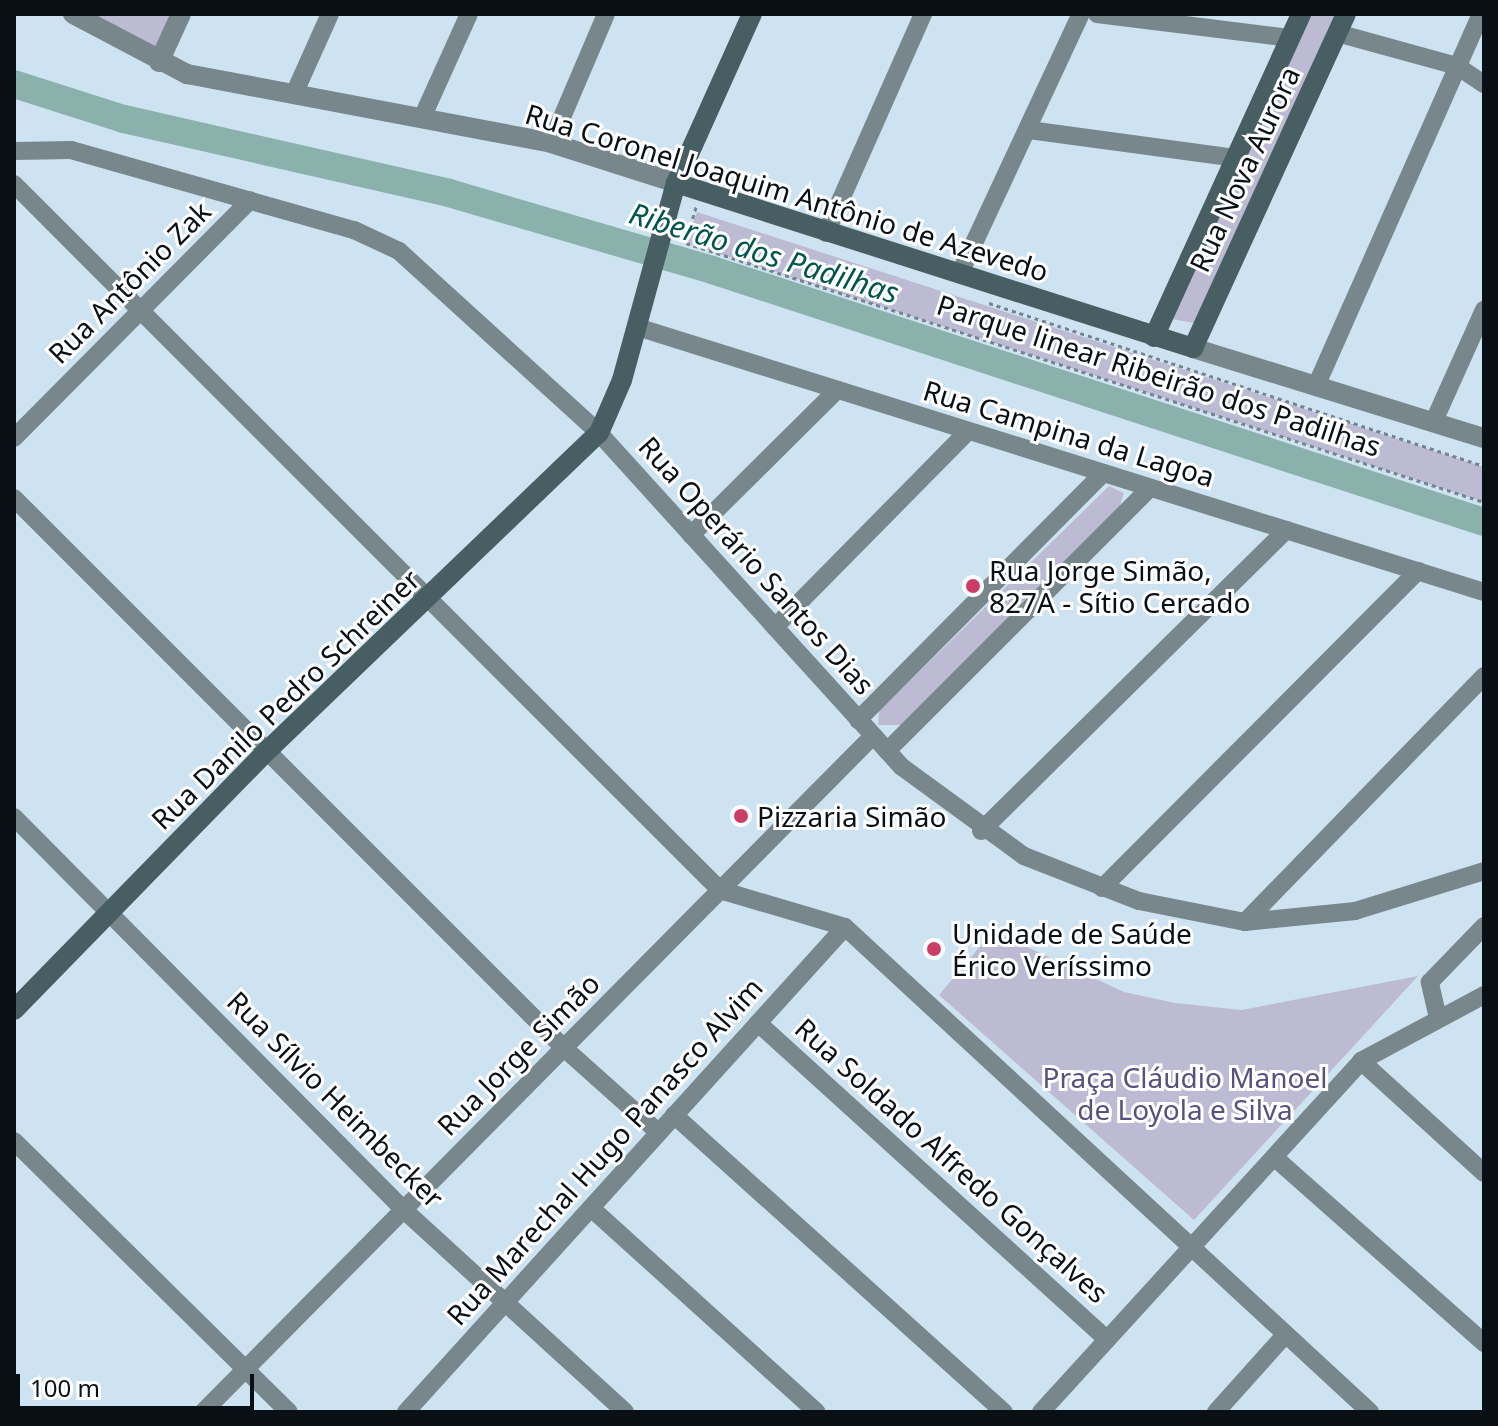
<!DOCTYPE html>
<meta charset="utf-8">
<style>
body{margin:0}
#map{position:relative;width:1498px;height:1426px;overflow:hidden;background:#cee3f1;font-family:"Noto Sans",sans-serif}
div>[style]{position:absolute}
[style*='--x']{left:calc(var(--x)*1px);top:calc(var(--y)*1px);width:calc(var(--w)*1px);rotate:calc(var(--a)*1deg)}
.green>*{inset:0;background:#bdbbd3}
.river>*{height:28px;margin:-14px;padding:0 14px;transform-origin:14px;border-radius:14px;background:#8bb1ac}
.path>*{height:3px;margin-top:-1.5px;transform-origin:0;background:repeating-linear-gradient(90deg,#76858f 0 4px,transparent 0 8px)}
.minor>*{height:18px;margin:-9px;padding:0 9px;transform-origin:9px;border-radius:9px;background:#78878b}
.tertiary>*{height:20px;margin:-10px;padding:0 10px;transform-origin:10px;border-radius:10px;background:#78878b}
.secondary>*{height:20px;margin:-10px;padding:0 10px;transform-origin:10px;border-radius:10px;background:#475e62}
.dots>*{width:22px;height:22px;translate:-50% -50%;box-sizing:border-box;border:4px solid #fff;border-radius:50%}
span{translate:-50% -50%;white-space:nowrap;text-align:center;line-height:1.15;-webkit-text-stroke:6px #fff;paint-order:stroke}
.street-label{font-size:28px;color:#091015}
.poi-label{font-size:28px;color:#091015}
.left{translate:0 -50%;text-align:left}
.park-label{font-size:28px;color:#57517e}
.water-label{font-size:30px;color:#00554e;font-style:italic}
.frame{position:absolute;inset:0;border:16px solid #091015;pointer-events:none}
.scale{position:absolute;left:16px;top:1374px;width:238px;height:36px;box-sizing:border-box;border:4px solid #091015;border-top:0;padding-left:10px;font-size:24px;line-height:28px;white-space:nowrap;color:#091015;-webkit-text-stroke:6px #fff;paint-order:stroke}
</style>
<div id="map">
<div class="green">
<i style="clip-path:polygon(87px 14px,173px 14px,155px 53px)"></i>
<i style="clip-path:polygon(1311px 14px,1335px 14px,1194px 323px,1172px 319px)"></i>
<i style="clip-path:polygon(697px 212px,1484px 467px,1484px 502px,686px 243px)"></i>
<i style="clip-path:polygon(1109px 486px,1124px 493px,1119px 508px,901px 725px,878px 725px,879px 711px)"></i>
<i style="clip-path:polygon(993px 931px,1124px 992px,1175px 1003px,1242px 1010px,1418px 976px,1194px 1220px,939px 995px)"></i>
</div>
<div class="river">
<i style="--x:14;--y:84;--w:115;--a:17.7"></i>
<i style="--x:124;--y:119;--w:333;--a:12.8"></i>
<i style="--x:449;--y:193;--w:274;--a:16.3"></i>
<i style="--x:712;--y:270;--w:812;--a:18.08"></i>
</div>
<div class="path">
<i style="--x:696;--y:207;--w:37;--a:106"></i>
<i style="--x:686;--y:243;--w:839;--a:17.98"></i>
<i style="--x:989;--y:303;--w:521;--a:18.23"></i>
</div>
<div class="minor">
<i style="--x:1097;--y:14;--w:194;--a:7.1"></i>
<i style="--x:1337;--y:33;--w:124;--a:15.4"></i>
<i style="--x:1457;--y:66;--w:32;--a:34"></i>
<i style="--x:294;--y:94;--w:88;--a:-65.8"></i>
<i style="--x:422;--y:118;--w:114;--a:-65.7"></i>
<i style="--x:1029;--y:130;--w:208;--a:7.7"></i>
<i style="--x:551;--y:143;--w:140;--a:-66.9"></i>
<i style="--x:14;--y:151;--w:57;--a:-1"></i>
<i style="--x:71;--y:150;--w:294;--a:15.8"></i>
<i style="--x:354;--y:230;--w:50;--a:25"></i>
<i style="--x:399;--y:251;--w:270;--a:42.3"></i>
<i style="--x:599;--y:433;--w:451;--a:47.8"></i>
<i style="--x:902;--y:767;--w:151;--a:36.1"></i>
<i style="--x:1024;--y:856;--w:123;--a:21.4"></i>
<i style="--x:1139;--y:901;--w:108;--a:11.2"></i>
<i style="--x:1245;--y:922;--w:111;--a:-5.7"></i>
<i style="--x:1355;--y:911;--w:135;--a:-17.2"></i>
<i style="--x:14;--y:184;--w:998;--a:45"></i>
<i style="--x:720;--y:890;--w:130;--a:16.5"></i>
<i style="--x:845;--y:927;--w:715;--a:42.73"></i>
<i style="--x:826;--y:233;--w:240;--a:-66.1"></i>
<i style="--x:960;--y:273;--w:286;--a:-65"></i>
<i style="--x:637;--y:327;--w:887;--a:17.37"></i>
<i style="--x:1317;--y:384;--w:405;--a:-66.1"></i>
<i style="--x:1434;--y:421;--w:122;--a:-65.8"></i>
<i style="--x:14;--y:438;--w:335;--a:-45.2"></i>
<i style="--x:14;--y:498;--w:778;--a:45"></i>
<i style="--x:564;--y:1048;--w:127;--a:41.8"></i>
<i style="--x:691;--y:535;--w:206;--a:-44.8"></i>
<i style="--x:775;--y:627;--w:275;--a:-45.4"></i>
<i style="--x:858;--y:720;--w:348;--a:-45.2"></i>
<i style="--x:887;--y:751;--w:372;--a:-45"></i>
<i style="--x:14;--y:817;--w:554;--a:45.22"></i>
<i style="--x:404;--y:1210;--w:299;--a:42.4"></i>
<i style="--x:981;--y:831;--w:429;--a:-44.6"></i>
<i style="--x:1102;--y:888;--w:448;--a:-45.1"></i>
<i style="--x:1245;--y:922;--w:343;--a:-45.8"></i>
<i style="--x:1438;--y:1018;--w:37;--a:-103"></i>
<i style="--x:1430;--y:982;--w:78;--a:-46"></i>
<i style="--x:758;--y:1023;--w:471;--a:42.2"></i>
<i style="--x:1361;--y:1061;--w:166;--a:42.3"></i>
<i style="--x:674;--y:1115;--w:444;--a:42"></i>
<i style="--x:14;--y:1141;--w:386;--a:44.6"></i>
<i style="--x:1274;--y:1157;--w:281;--a:41.5"></i>
<i style="--x:591;--y:1208;--w:304;--a:42.1"></i>
<i style="--x:203;--y:1412;--w:952;--a:-45.26"></i>
<i style="--x:406;--y:1412;--w:654;--a:-47.85"></i>
<i style="--x:1041;--y:1412;--w:475;--a:-47.6"></i>
<i style="--x:1361;--y:1061;--w:140;--a:-28.2"></i>
<i style="--x:1216;--y:1412;--w:103;--a:-48.1"></i>
</div>
<div class="tertiary">
<i style="--x:73;--y:14;--w:129;--a:27.8"></i>
<i style="--x:187;--y:74;--w:370;--a:10.7"></i>
<i style="--x:551;--y:143;--w:131;--a:17.7"></i>
<i style="--x:159;--y:62;--w:53;--a:-65.4"></i>
<i style="--x:1193;--y:348;--w:305;--a:17.2"></i>
</div>
<div class="secondary">
<i style="--x:676;--y:183;--w:543;--a:17.7"></i>
<i style="--x:1193;--y:348;--w:367;--a:-65.4"></i>
<i style="--x:1154;--y:337;--w:355;--a:-65.5"></i>
<i style="--x:14;--y:1010;--w:365;--a:-45.7"></i>
<i style="--x:269;--y:749;--w:457;--a:-43.8"></i>
<i style="--x:599;--y:433;--w:58;--a:-66.5"></i>
<i style="--x:622;--y:380;--w:204;--a:-74.7"></i>
<i style="--x:676;--y:183;--w:185;--a:-65.8"></i>
</div>
<div class="dots">
<i style="left:973px;top:586px;background:#cb3d68"></i>
<i style="left:741px;top:816px;background:#cb3d68"></i>
<i style="left:934px;top:949px;background:#cb3d68"></i>
</div>
<div class="street-label">
<span style="left:1244px;top:169px;rotate:-65deg">Rua Nova Aurora</span>
<span style="left:787px;top:192px;rotate:17deg">Rua Coronel Joaquim Antônio de Azevedo</span>
<span style="left:129px;top:282px;rotate:-45deg">Rua Antônio Zak</span>
<span style="left:1159px;top:375px;rotate:18deg">Parque linear Ribeirão dos Padilhas</span>
<span style="left:1069px;top:433px;rotate:17deg">Rua Campina da Lagoa</span>
<span style="left:757px;top:565px;rotate:48deg">Rua Operário Santos Dias</span>
<span style="left:285px;top:699px;rotate:-44deg">Rua Danilo Pedro Schreiner</span>
<span style="left:518px;top:1054px;rotate:-45deg">Rua Jorge Simão</span>
<span style="left:336px;top:1099px;rotate:45deg">Rua Sílvio Heimbecker</span>
<span style="left:604px;top:1151px;rotate:-48deg">Rua Marechal Hugo Panasco Alvim</span>
<span style="left:952px;top:1160px;rotate:42deg">Rua Soldado Alfredo Gonçalves</span>
</div>
<div class="poi-label">
<span class="left" style="left:989px;top:586px">Rua Jorge Simão,<br>827A - Sítio Cercado</span>
<span class="left" style="left:757px;top:816px">Pizzaria Simão</span>
<span class="left" style="left:952px;top:949px">Unidade de Saúde<br>Érico Veríssimo</span>
</div>
<div class="park-label">
<span style="left:1185px;top:1093px">Praça Cláudio Manoel<br>de Loyola e Silva</span>
</div>
<div class="water-label">
<span style="left:764px;top:253px;rotate:17deg">Riberão dos Padilhas</span>
</div>
<div class="frame"></div>
<div class="scale">100 m</div>
</div>
